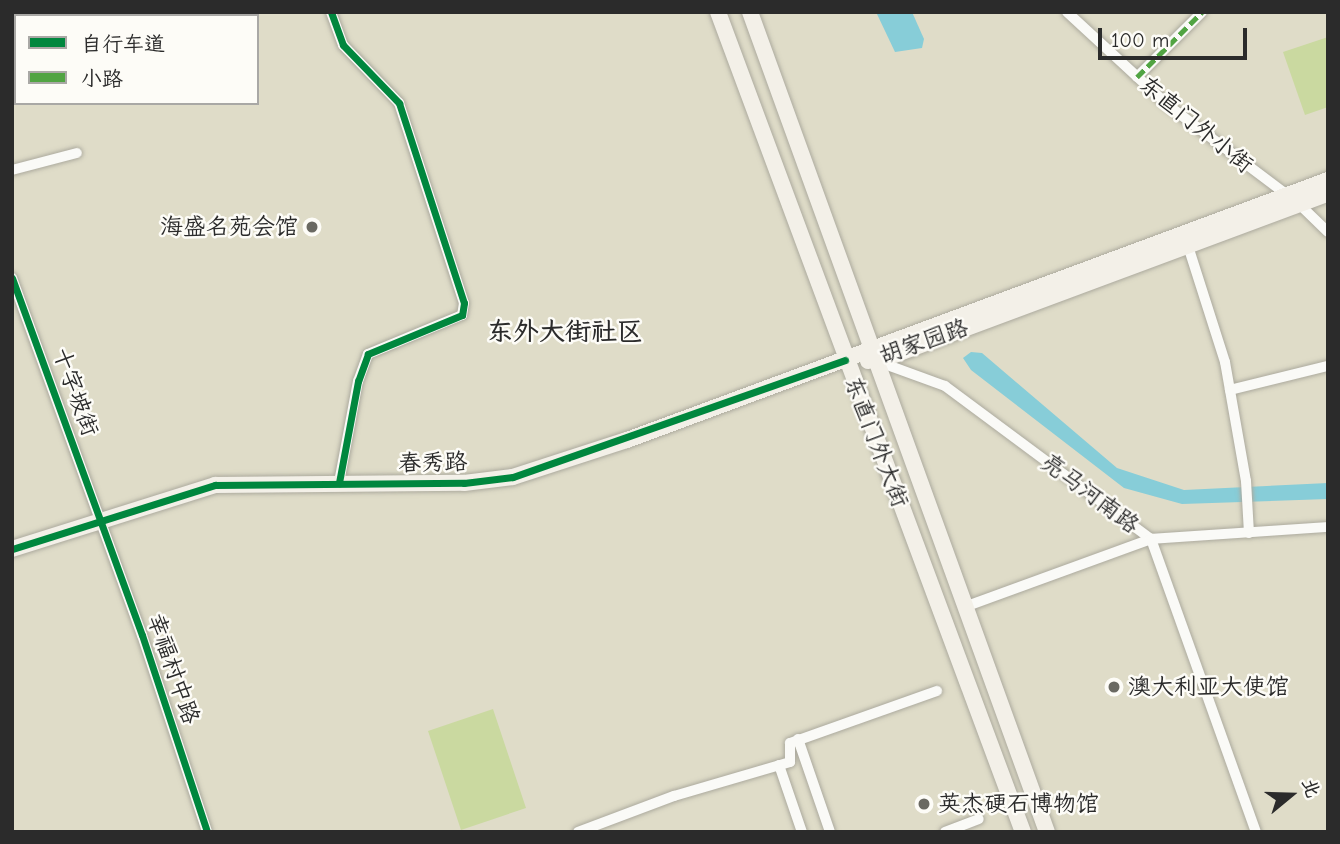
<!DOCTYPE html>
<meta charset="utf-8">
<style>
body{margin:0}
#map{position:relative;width:1340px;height:844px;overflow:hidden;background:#dfdcc8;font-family:"Comic Neue","LXGW WenKai TC",sans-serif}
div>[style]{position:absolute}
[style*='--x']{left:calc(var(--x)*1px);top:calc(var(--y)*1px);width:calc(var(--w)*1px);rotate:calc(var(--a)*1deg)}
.green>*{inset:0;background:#cad9a0}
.water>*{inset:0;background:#87cdd8}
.roads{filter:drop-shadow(0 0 2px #acaa9e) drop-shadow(0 0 2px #acaa9e)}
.street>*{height:10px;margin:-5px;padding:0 5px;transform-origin:5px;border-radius:5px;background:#fafaf7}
.secondary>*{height:16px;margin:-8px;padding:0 8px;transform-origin:8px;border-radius:8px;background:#f3f0e8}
.quiet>*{height:5px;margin-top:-2.5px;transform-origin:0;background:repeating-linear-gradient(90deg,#51a443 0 10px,transparent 0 15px)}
.cycleway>*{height:7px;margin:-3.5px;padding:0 3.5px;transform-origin:3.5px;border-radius:3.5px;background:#00873e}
.dots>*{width:19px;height:19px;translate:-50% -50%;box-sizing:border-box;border:4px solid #fdfcf7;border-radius:50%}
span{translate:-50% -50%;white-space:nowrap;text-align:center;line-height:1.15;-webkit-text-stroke:5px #fdfcf7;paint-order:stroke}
.street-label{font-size:23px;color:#2b2b2b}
.poi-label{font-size:23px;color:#2b2b2b}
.right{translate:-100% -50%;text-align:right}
.left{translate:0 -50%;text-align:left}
.quarter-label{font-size:26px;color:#2b2b2b;font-weight:700}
.frame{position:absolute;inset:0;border:14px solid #2b2b2b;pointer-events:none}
.legend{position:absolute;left:14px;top:14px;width:245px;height:91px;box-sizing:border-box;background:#fdfcf7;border:2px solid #a9a8a5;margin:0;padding:9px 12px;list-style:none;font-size:21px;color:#2b2b2b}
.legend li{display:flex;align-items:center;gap:14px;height:35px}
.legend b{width:35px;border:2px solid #a9a8a5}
.north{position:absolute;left:1256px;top:760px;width:70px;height:70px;-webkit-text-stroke:5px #fdfcf7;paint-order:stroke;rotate:71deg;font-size:19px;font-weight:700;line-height:28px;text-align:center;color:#2b2b2b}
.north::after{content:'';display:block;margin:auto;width:24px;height:32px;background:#2b2b2b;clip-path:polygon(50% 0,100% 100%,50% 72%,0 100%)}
.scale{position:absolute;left:1098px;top:28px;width:149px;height:32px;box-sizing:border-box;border:4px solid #2b2b2b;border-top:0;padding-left:9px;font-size:21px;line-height:24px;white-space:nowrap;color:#2b2b2b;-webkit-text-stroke:5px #fdfcf7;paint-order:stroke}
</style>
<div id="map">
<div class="green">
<i style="clip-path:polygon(1328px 37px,1328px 107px,1305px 115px,1283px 52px)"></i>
<i style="clip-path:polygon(493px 709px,526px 808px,461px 830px,428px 731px)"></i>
</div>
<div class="water">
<i style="clip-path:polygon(876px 12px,912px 12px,924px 39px,922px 48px,895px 52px)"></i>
<i style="clip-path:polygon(971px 352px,982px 353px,1117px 468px,1184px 490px,1328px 483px,1328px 499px,1182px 504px,1124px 488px,971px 370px,963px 358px)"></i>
</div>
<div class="roads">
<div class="street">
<i style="--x:331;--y:12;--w:35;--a:70"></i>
<i style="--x:343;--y:45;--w:81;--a:46"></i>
<i style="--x:399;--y:103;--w:210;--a:72"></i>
<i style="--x:464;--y:303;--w:12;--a:99"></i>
<i style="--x:462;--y:315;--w:102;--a:157.5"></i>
<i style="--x:368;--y:354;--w:29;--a:110"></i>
<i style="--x:358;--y:381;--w:104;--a:100.6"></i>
<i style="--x:1067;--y:12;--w:139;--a:42.7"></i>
<i style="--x:1169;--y:106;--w:163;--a:37"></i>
<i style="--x:1299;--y:204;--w:40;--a:44"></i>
<i style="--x:1137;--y:77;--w:92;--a:-45"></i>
<i style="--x:12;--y:170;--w:67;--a:-14.7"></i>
<i style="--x:1188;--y:246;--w:122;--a:72.3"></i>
<i style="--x:1225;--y:362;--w:121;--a:80"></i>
<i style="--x:1246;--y:481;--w:52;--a:86.7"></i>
<i style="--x:12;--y:278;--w:380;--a:70"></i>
<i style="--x:142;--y:635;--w:207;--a:71.7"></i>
<i style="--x:879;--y:362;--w:70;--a:20"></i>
<i style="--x:945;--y:386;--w:257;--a:36.6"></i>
<i style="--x:1151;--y:539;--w:177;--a:-3.9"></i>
<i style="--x:1230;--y:390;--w:101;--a:-13.8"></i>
<i style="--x:967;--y:606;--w:196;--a:-20"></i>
<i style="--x:1151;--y:539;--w:311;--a:70.3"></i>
<i style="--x:798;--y:739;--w:98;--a:71"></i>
<i style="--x:779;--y:765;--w:71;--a:71.1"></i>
<i style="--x:578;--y:832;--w:103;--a:-20.6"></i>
<i style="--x:674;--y:796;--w:121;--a:-16.3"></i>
<i style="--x:790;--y:762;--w:19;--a:-90"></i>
<i style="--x:790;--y:743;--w:156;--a:-19.5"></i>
<i style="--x:945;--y:832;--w:36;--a:-21"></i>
</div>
<div class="secondary">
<i style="--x:718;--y:12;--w:875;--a:69.6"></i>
<i style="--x:750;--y:12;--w:872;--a:70.09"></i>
<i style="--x:868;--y:361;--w:27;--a:-13"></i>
<i style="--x:894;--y:355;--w:463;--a:-20.4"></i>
<i style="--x:12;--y:549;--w:213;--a:-17.5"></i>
<i style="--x:215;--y:485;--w:249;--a:-0.5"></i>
<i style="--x:464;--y:483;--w:49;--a:-7"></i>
<i style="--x:513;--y:477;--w:120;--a:-18"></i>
<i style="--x:627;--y:440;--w:748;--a:-20.35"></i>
</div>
</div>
<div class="quiet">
<i style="--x:1137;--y:77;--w:92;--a:-45"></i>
</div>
<div class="cycleway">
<i style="--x:331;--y:12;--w:35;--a:70"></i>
<i style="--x:343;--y:45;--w:81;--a:46"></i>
<i style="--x:399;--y:103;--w:210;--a:72"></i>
<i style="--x:464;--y:303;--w:12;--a:99"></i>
<i style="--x:462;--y:315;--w:102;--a:157.5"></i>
<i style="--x:368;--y:354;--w:29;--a:110"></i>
<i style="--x:358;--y:381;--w:104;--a:100.6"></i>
<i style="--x:12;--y:278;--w:380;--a:70"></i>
<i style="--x:142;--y:635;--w:207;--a:71.7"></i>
<i style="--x:12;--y:549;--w:213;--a:-17.5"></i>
<i style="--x:215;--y:485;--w:249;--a:-0.5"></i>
<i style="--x:464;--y:483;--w:49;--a:-7"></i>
<i style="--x:513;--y:477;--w:352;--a:-19.4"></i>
</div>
<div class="dots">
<i style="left:312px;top:227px;background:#6a6962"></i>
<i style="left:1114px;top:687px;background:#6a6962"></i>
<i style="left:924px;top:804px;background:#6a6962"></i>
</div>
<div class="street-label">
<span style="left:1196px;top:125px;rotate:39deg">东直门外小街</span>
<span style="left:924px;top:342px;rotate:-19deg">胡家园路</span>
<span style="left:75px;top:392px;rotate:70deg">十字坡街</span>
<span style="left:876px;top:442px;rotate:69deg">东直门外大街</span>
<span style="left:433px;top:463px;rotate:-1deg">春秀路</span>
<span style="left:1090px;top:494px;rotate:37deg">亮马河南路</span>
<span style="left:173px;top:669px;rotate:71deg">幸福村中路</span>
</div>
<div class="poi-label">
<span class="right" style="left:298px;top:227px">海盛名苑会馆</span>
<span class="left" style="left:1128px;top:687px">澳大利亚大使馆</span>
<span class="left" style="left:938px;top:804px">英杰硬石博物馆</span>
</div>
<div class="quarter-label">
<span style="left:565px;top:333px">东外大街社区</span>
</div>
<div class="frame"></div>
<ul class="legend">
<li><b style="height:9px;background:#00873e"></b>自行车道</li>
<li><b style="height:9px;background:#51a443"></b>小路</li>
</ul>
<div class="north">北</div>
<div class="scale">100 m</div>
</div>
